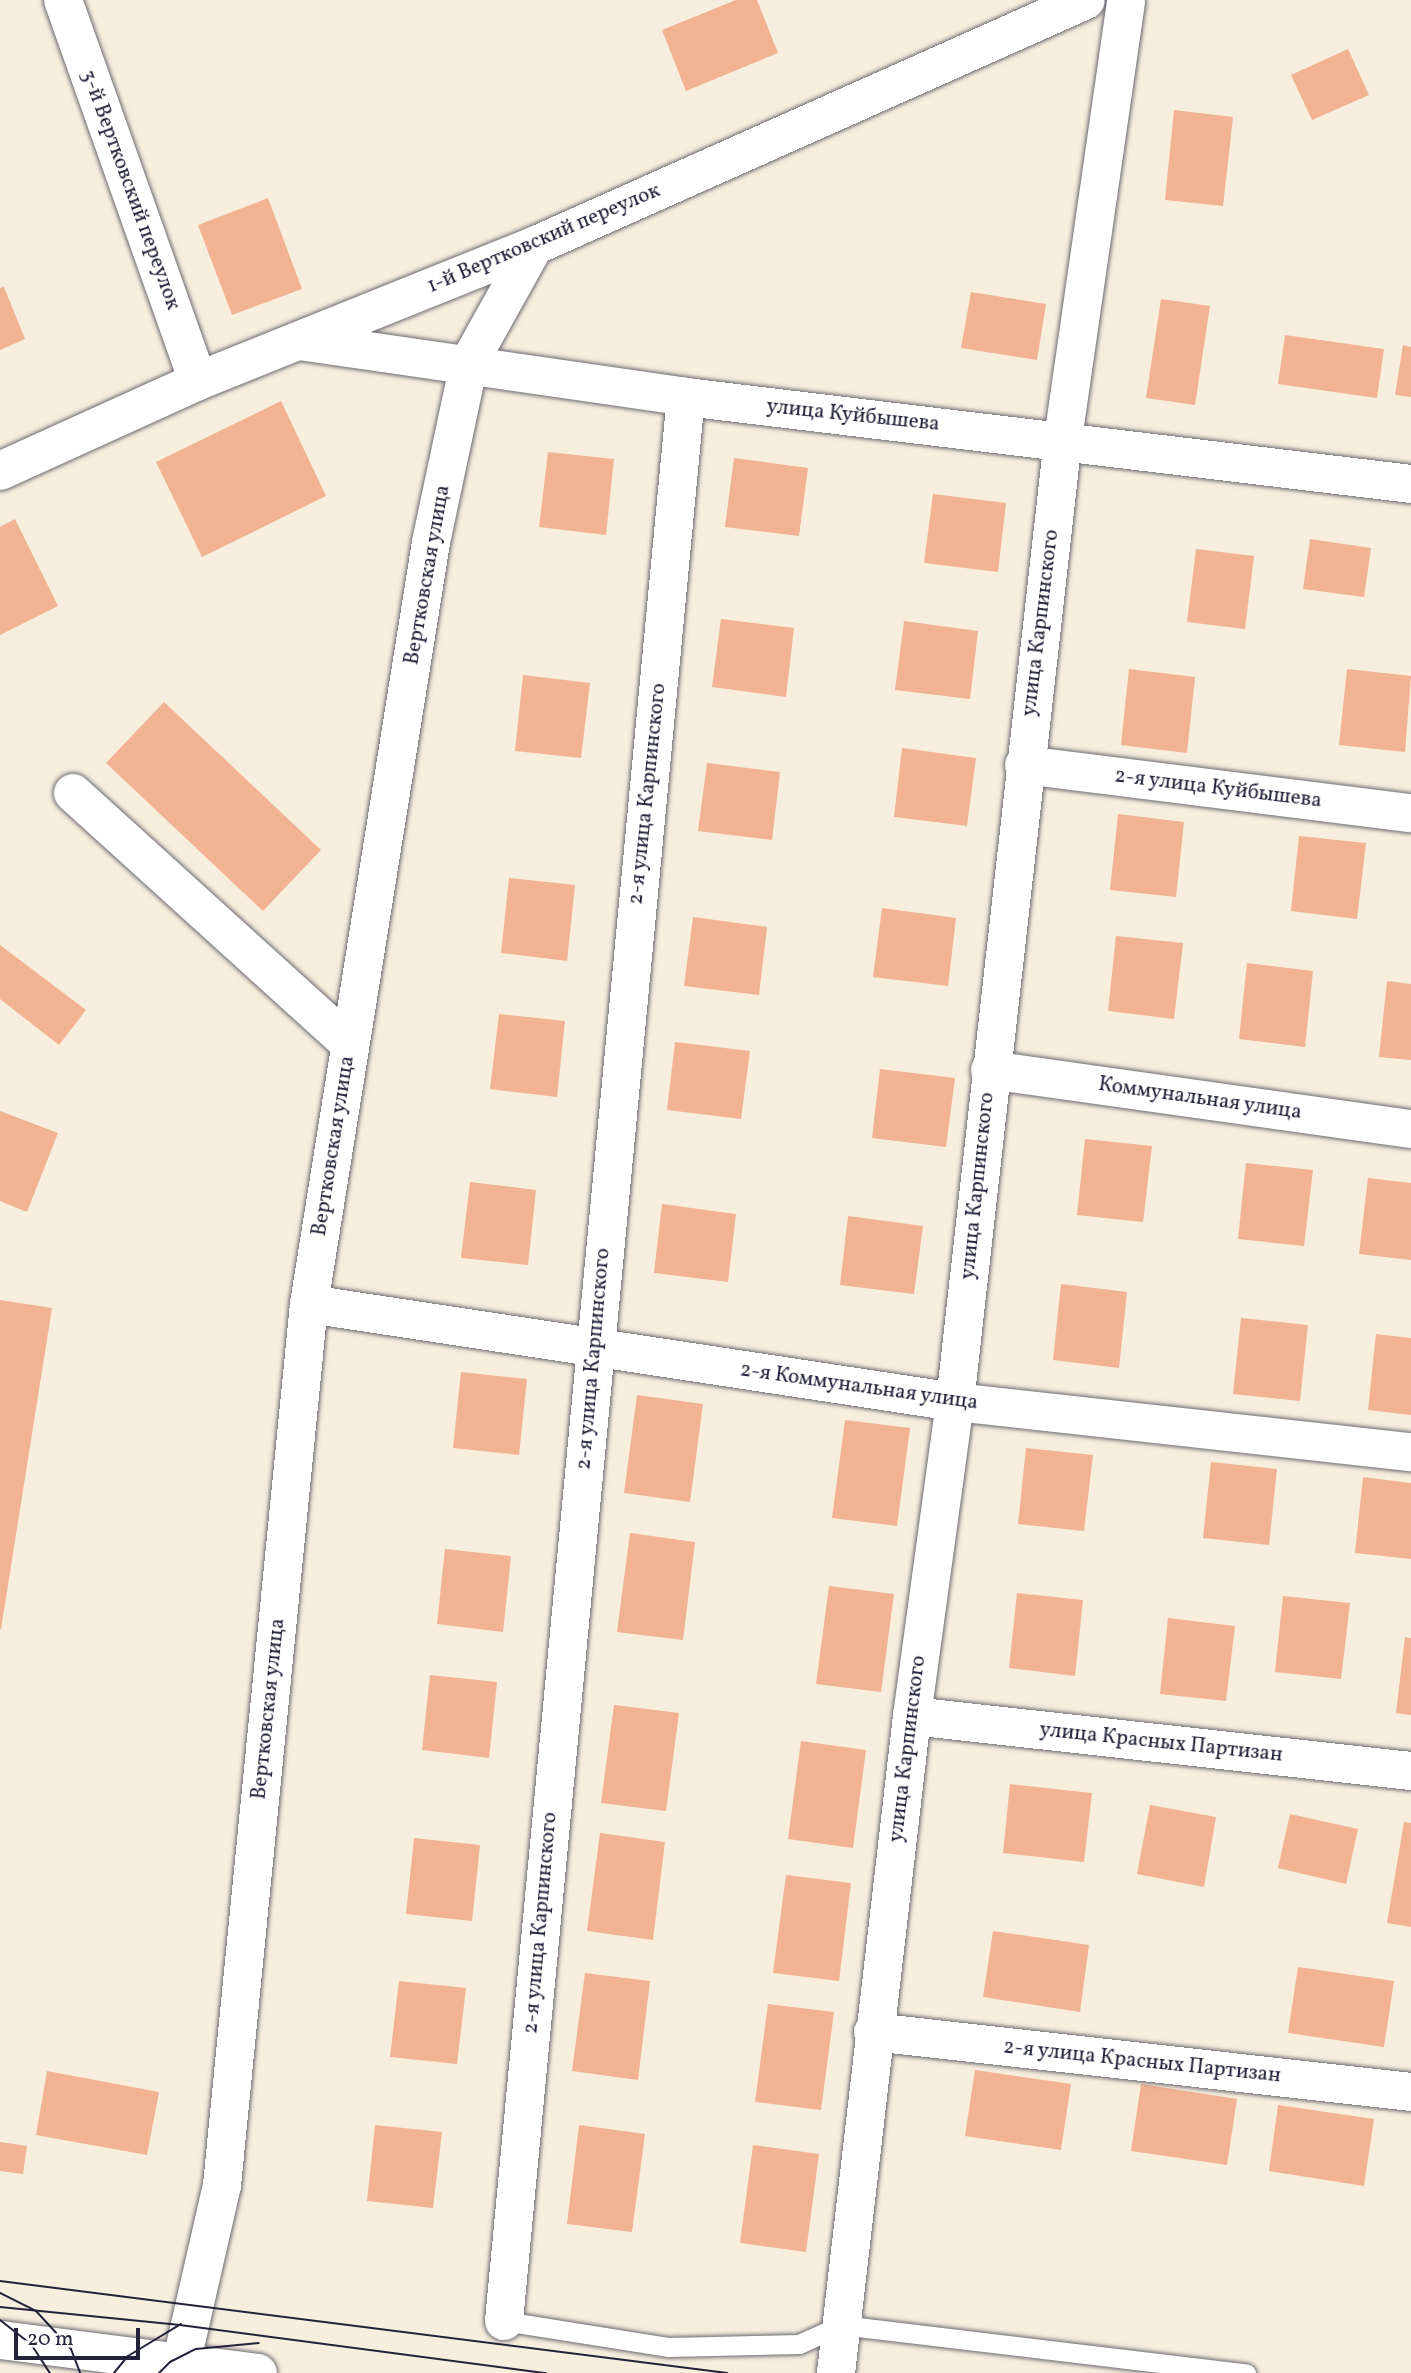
<!DOCTYPE html>
<meta charset="utf-8">
<style>
body{margin:0}
#map{position:relative;width:1411px;height:2373px;overflow:hidden;background:#f7eedd;font-family:Vollkorn,serif}
div>[style]{position:absolute}
[style*='--x']{left:calc(var(--x)*1px);top:calc(var(--y)*1px);width:calc(var(--w)*1px);rotate:calc(var(--a)*1deg)}
.building>*{inset:0;background:#f2b393}
.roads{filter:drop-shadow(0 0 2px #6d6974) drop-shadow(0 0 2px #6d6974)}
.lane>*{height:19px;margin:-9.5px;padding:0 9.5px;transform-origin:9.5px;border-radius:9.5px;background:#fff}
.street>*{height:38px;margin:-19px;padding:0 19px;transform-origin:19px;border-radius:19px;background:#fff}
.primary>*{height:38px;margin:-19px;padding:0 19px;transform-origin:19px;border-radius:19px;background:#fff}
.tram>*{height:2px;margin:-1px;padding:0 1px;transform-origin:1px;border-radius:1px;background:#22223b}
span{translate:-50% -50%;white-space:nowrap;text-align:center;line-height:1.15;-webkit-text-stroke:6px #fff;paint-order:stroke}
.street-label{font-size:21px;color:#22223b}
.scale{position:absolute;left:14px;top:2328px;width:126px;height:32px;box-sizing:border-box;border:4px solid #22223b;border-top:0;padding-left:9px;font-size:21px;line-height:24px;white-space:nowrap;color:#22223b;-webkit-text-stroke:5px #fff;paint-order:stroke}
</style>
<div id="map">
<div class="building">
<i style="clip-path:polygon(736px 0,757px 0,778px 53px,686px 91px,662px 30px)"></i>
<i style="clip-path:polygon(1348px 49px,1369px 95px,1312px 120px,1291px 75px)"></i>
<i style="clip-path:polygon(1174px 110px,1233px 117px,1223px 206px,1165px 200px)"></i>
<i style="clip-path:polygon(268px 198px,302px 289px,232px 315px,198px 225px)"></i>
<i style="clip-path:polygon(4px 287px,25px 339px,0 350px,0 288px)"></i>
<i style="clip-path:polygon(971px 292px,1046px 304px,1037px 360px,961px 348px)"></i>
<i style="clip-path:polygon(1161px 299px,1210px 306px,1195px 405px,1146px 398px)"></i>
<i style="clip-path:polygon(1285px 335px,1384px 349px,1377px 398px,1278px 384px)"></i>
<i style="clip-path:polygon(1403px 345px,1411px 347px,1411px 397px,1395px 395px)"></i>
<i style="clip-path:polygon(281px 401px,326px 496px,202px 557px,156px 462px)"></i>
<i style="clip-path:polygon(548px 452px,614px 459px,606px 535px,539px 527px)"></i>
<i style="clip-path:polygon(734px 458px,808px 468px,799px 536px,725px 527px)"></i>
<i style="clip-path:polygon(933px 494px,1006px 503px,998px 572px,924px 563px)"></i>
<i style="clip-path:polygon(15px 519px,58px 606px,0 635px,0 527px)"></i>
<i style="clip-path:polygon(1310px 539px,1371px 548px,1364px 597px,1303px 589px)"></i>
<i style="clip-path:polygon(1196px 549px,1254px 556px,1245px 629px,1187px 622px)"></i>
<i style="clip-path:polygon(721px 619px,794px 628px,786px 697px,712px 687px)"></i>
<i style="clip-path:polygon(904px 621px,978px 631px,970px 699px,895px 690px)"></i>
<i style="clip-path:polygon(1129px 669px,1195px 677px,1187px 753px,1121px 745px)"></i>
<i style="clip-path:polygon(1347px 669px,1411px 676px,1405px 752px,1339px 745px)"></i>
<i style="clip-path:polygon(523px 675px,590px 683px,581px 758px,515px 751px)"></i>
<i style="clip-path:polygon(164px 702px,321px 850px,263px 911px,106px 763px)"></i>
<i style="clip-path:polygon(902px 748px,976px 758px,967px 826px,894px 817px)"></i>
<i style="clip-path:polygon(707px 763px,780px 772px,772px 840px,698px 831px)"></i>
<i style="clip-path:polygon(1118px 814px,1184px 822px,1176px 897px,1110px 890px)"></i>
<i style="clip-path:polygon(1299px 836px,1366px 843px,1357px 919px,1291px 911px)"></i>
<i style="clip-path:polygon(509px 878px,575px 885px,567px 961px,501px 953px)"></i>
<i style="clip-path:polygon(882px 908px,956px 918px,948px 986px,873px 977px)"></i>
<i style="clip-path:polygon(693px 917px,767px 927px,759px 995px,684px 986px)"></i>
<i style="clip-path:polygon(1116px 936px,1183px 943px,1174px 1019px,1108px 1011px)"></i>
<i style="clip-path:polygon(0 945px,86px 1010px,59px 1045px,0 999px)"></i>
<i style="clip-path:polygon(1247px 963px,1313px 971px,1305px 1047px,1239px 1039px)"></i>
<i style="clip-path:polygon(1387px 981px,1411px 984px,1411px 1060px,1379px 1057px)"></i>
<i style="clip-path:polygon(499px 1014px,565px 1021px,557px 1097px,490px 1089px)"></i>
<i style="clip-path:polygon(675px 1042px,750px 1051px,741px 1119px,667px 1110px)"></i>
<i style="clip-path:polygon(880px 1069px,955px 1078px,946px 1147px,872px 1138px)"></i>
<i style="clip-path:polygon(0 1111px,58px 1133px,27px 1212px,0 1201px)"></i>
<i style="clip-path:polygon(1085px 1139px,1152px 1146px,1143px 1222px,1077px 1215px)"></i>
<i style="clip-path:polygon(1246px 1163px,1313px 1170px,1304px 1246px,1238px 1239px)"></i>
<i style="clip-path:polygon(1368px 1178px,1411px 1183px,1411px 1260px,1359px 1254px)"></i>
<i style="clip-path:polygon(470px 1182px,536px 1190px,528px 1265px,461px 1258px)"></i>
<i style="clip-path:polygon(662px 1204px,736px 1214px,728px 1282px,654px 1273px)"></i>
<i style="clip-path:polygon(848px 1216px,923px 1226px,914px 1294px,840px 1285px)"></i>
<i style="clip-path:polygon(1061px 1284px,1127px 1292px,1119px 1368px,1053px 1360px)"></i>
<i style="clip-path:polygon(0 1300px,52px 1308px,1px 1629px,0 1629px)"></i>
<i style="clip-path:polygon(1241px 1318px,1308px 1325px,1300px 1401px,1233px 1394px)"></i>
<i style="clip-path:polygon(1376px 1334px,1411px 1338px,1411px 1415px,1368px 1410px)"></i>
<i style="clip-path:polygon(461px 1372px,527px 1379px,519px 1455px,453px 1448px)"></i>
<i style="clip-path:polygon(637px 1395px,703px 1404px,690px 1502px,624px 1493px)"></i>
<i style="clip-path:polygon(845px 1420px,910px 1428px,897px 1526px,832px 1518px)"></i>
<i style="clip-path:polygon(1026px 1448px,1093px 1455px,1084px 1531px,1018px 1524px)"></i>
<i style="clip-path:polygon(1211px 1462px,1277px 1469px,1269px 1545px,1203px 1538px)"></i>
<i style="clip-path:polygon(1363px 1477px,1411px 1483px,1411px 1559px,1355px 1553px)"></i>
<i style="clip-path:polygon(630px 1533px,695px 1542px,683px 1640px,617px 1632px)"></i>
<i style="clip-path:polygon(445px 1549px,511px 1556px,503px 1632px,437px 1624px)"></i>
<i style="clip-path:polygon(829px 1586px,894px 1594px,881px 1692px,816px 1684px)"></i>
<i style="clip-path:polygon(1017px 1593px,1083px 1600px,1075px 1676px,1009px 1668px)"></i>
<i style="clip-path:polygon(1283px 1596px,1350px 1603px,1341px 1679px,1275px 1672px)"></i>
<i style="clip-path:polygon(1168px 1618px,1235px 1626px,1226px 1701px,1160px 1694px)"></i>
<i style="clip-path:polygon(1405px 1637px,1411px 1638px,1411px 1715px,1396px 1713px)"></i>
<i style="clip-path:polygon(430px 1675px,497px 1682px,489px 1758px,422px 1750px)"></i>
<i style="clip-path:polygon(614px 1705px,679px 1713px,666px 1811px,601px 1803px)"></i>
<i style="clip-path:polygon(801px 1741px,866px 1750px,853px 1848px,788px 1839px)"></i>
<i style="clip-path:polygon(1010px 1784px,1092px 1793px,1084px 1862px,1003px 1853px)"></i>
<i style="clip-path:polygon(1150px 1805px,1216px 1817px,1204px 1887px,1137px 1874px)"></i>
<i style="clip-path:polygon(1290px 1814px,1358px 1829px,1346px 1884px,1278px 1868px)"></i>
<i style="clip-path:polygon(1404px 1822px,1411px 1823px,1411px 1927px,1387px 1923px)"></i>
<i style="clip-path:polygon(600px 1833px,665px 1842px,653px 1940px,587px 1931px)"></i>
<i style="clip-path:polygon(414px 1838px,480px 1845px,472px 1921px,406px 1914px)"></i>
<i style="clip-path:polygon(786px 1875px,851px 1883px,839px 1981px,773px 1973px)"></i>
<i style="clip-path:polygon(993px 1931px,1089px 1945px,1080px 2012px,983px 1997px)"></i>
<i style="clip-path:polygon(1298px 1967px,1394px 1981px,1384px 2047px,1288px 2033px)"></i>
<i style="clip-path:polygon(585px 1973px,650px 1981px,638px 2080px,572px 2071px)"></i>
<i style="clip-path:polygon(399px 1981px,466px 1988px,457px 2064px,390px 2057px)"></i>
<i style="clip-path:polygon(768px 2004px,834px 2012px,821px 2110px,755px 2102px)"></i>
<i style="clip-path:polygon(975px 2070px,1071px 2084px,1061px 2150px,965px 2136px)"></i>
<i style="clip-path:polygon(47px 2071px,159px 2092px,147px 2155px,36px 2135px)"></i>
<i style="clip-path:polygon(1141px 2084px,1237px 2099px,1227px 2165px,1131px 2151px)"></i>
<i style="clip-path:polygon(1278px 2105px,1374px 2119px,1364px 2186px,1269px 2171px)"></i>
<i style="clip-path:polygon(375px 2125px,442px 2132px,433px 2208px,367px 2201px)"></i>
<i style="clip-path:polygon(579px 2125px,645px 2134px,632px 2232px,567px 2224px)"></i>
<i style="clip-path:polygon(0 2142px,27px 2146px,23px 2174px,0 2171px)"></i>
<i style="clip-path:polygon(753px 2145px,819px 2154px,806px 2252px,740px 2243px)"></i>
</div>
<div class="roads">
<div class="lane">
<i style="--x:504;--y:2321;--w:167;--a:9"></i>
<i style="--x:669;--y:2347;--w:130;--a:-1.3"></i>
<i style="--x:799;--y:2344;--w:46;--a:-24.3"></i>
<i style="--x:841;--y:2325;--w:408;--a:6.8"></i>
</div>
<div class="street">
<i style="--x:63;--y:0;--w:404;--a:70.5"></i>
<i style="--x:299;--y:341;--w:391;--a:8.2"></i>
<i style="--x:686;--y:397;--w:730;--a:6.84"></i>
<i style="--x:0;--y:471;--w:217;--a:-24.4"></i>
<i style="--x:198;--y:381;--w:362;--a:-21.9"></i>
<i style="--x:534;--y:246;--w:604;--a:-24.02"></i>
<i style="--x:1024;--y:765;--w:390;--a:7.1"></i>
<i style="--x:73;--y:793;--w:374;--a:42.2"></i>
<i style="--x:990;--y:1070;--w:425;--a:8"></i>
<i style="--x:309;--y:1304;--w:653;--a:8.63"></i>
<i style="--x:955;--y:1402;--w:459;--a:6.3"></i>
<i style="--x:912;--y:1716;--w:502;--a:6.29"></i>
<i style="--x:873;--y:2032;--w:541;--a:6.36"></i>
<i style="--x:504;--y:2321;--w:1933;--a:-84.6"></i>
<i style="--x:179;--y:2373;--w:193;--a:-77.1"></i>
<i style="--x:222;--y:2185;--w:885;--a:-84.36"></i>
<i style="--x:309;--y:1304;--w:772;--a:-80.9"></i>
<i style="--x:431;--y:542;--w:183;--a:-78"></i>
<i style="--x:469;--y:363;--w:134;--a:-60.9"></i>
<i style="--x:836;--y:2373;--w:661;--a:-83.4"></i>
<i style="--x:912;--y:1716;--w:317;--a:-82.2"></i>
<i style="--x:955;--y:1402;--w:969;--a:-83.6"></i>
<i style="--x:1063;--y:439;--w:443;--a:-81.8"></i>
</div>
<div class="primary">
<i style="--x:0;--y:2340;--w:260;--a:7.3"></i>
</div>
</div>
<div class="tram">
<i style="--x:0;--y:2281;--w:733;--a:7.21"></i>
<i style="--x:0;--y:2293;--w:40;--a:26.6"></i>
<i style="--x:36;--y:2311;--w:52;--a:47.4"></i>
<i style="--x:71;--y:2349;--w:26;--a:69"></i>
<i style="--x:0;--y:2307;--w:181;--a:5.7"></i>
<i style="--x:180;--y:2325;--w:369;--a:7.5"></i>
<i style="--x:0;--y:2320;--w:39;--a:38"></i>
<i style="--x:31;--y:2344;--w:35;--a:57"></i>
<i style="--x:114;--y:2373;--w:22;--a:-51"></i>
<i style="--x:128;--y:2356;--w:62;--a:-31.1"></i>
<i style="--x:159;--y:2373;--w:16;--a:-45"></i>
<i style="--x:170;--y:2362;--w:29;--a:-27"></i>
<i style="--x:196;--y:2349;--w:63;--a:-5.4"></i>
</div>
<div class="street-label">
<span style="left:130px;top:190px;rotate:70deg">3-й Вертковский переулок</span>
<span style="left:544px;top:239px;rotate:-23deg">1-й Вертковский переулок</span>
<span style="left:853px;top:416px;rotate:6deg">улица Куйбышева</span>
<span style="left:428px;top:575px;rotate:-80deg">Вертковская улица</span>
<span style="left:1041px;top:623px;rotate:-83deg">улица Карпинского</span>
<span style="left:1218px;top:789px;rotate:7deg">2-я улица Куйбышева</span>
<span style="left:648px;top:794px;rotate:-84deg">2-я улица Карпинского</span>
<span style="left:1200px;top:1099px;rotate:8deg">Коммунальная улица</span>
<span style="left:334px;top:1146px;rotate:-81deg">Вертковская улица</span>
<span style="left:978px;top:1186px;rotate:-84deg">улица Карпинского</span>
<span style="left:594px;top:1359px;rotate:-85deg">2-я улица Карпинского</span>
<span style="left:859px;top:1387px;rotate:8deg">2-я Коммунальная улица</span>
<span style="left:269px;top:1709px;rotate:-84deg">Вертковская улица</span>
<span style="left:1161px;top:1743px;rotate:6deg">улица Красных Партизан</span>
<span style="left:908px;top:1749px;rotate:-83deg">улица Карпинского</span>
<span style="left:541px;top:1923px;rotate:-85deg">2-я улица Карпинского</span>
<span style="left:1142px;top:2062px;rotate:6deg">2-я улица Красных Партизан</span>
</div>
<div class="scale">20 m</div>
</div>
